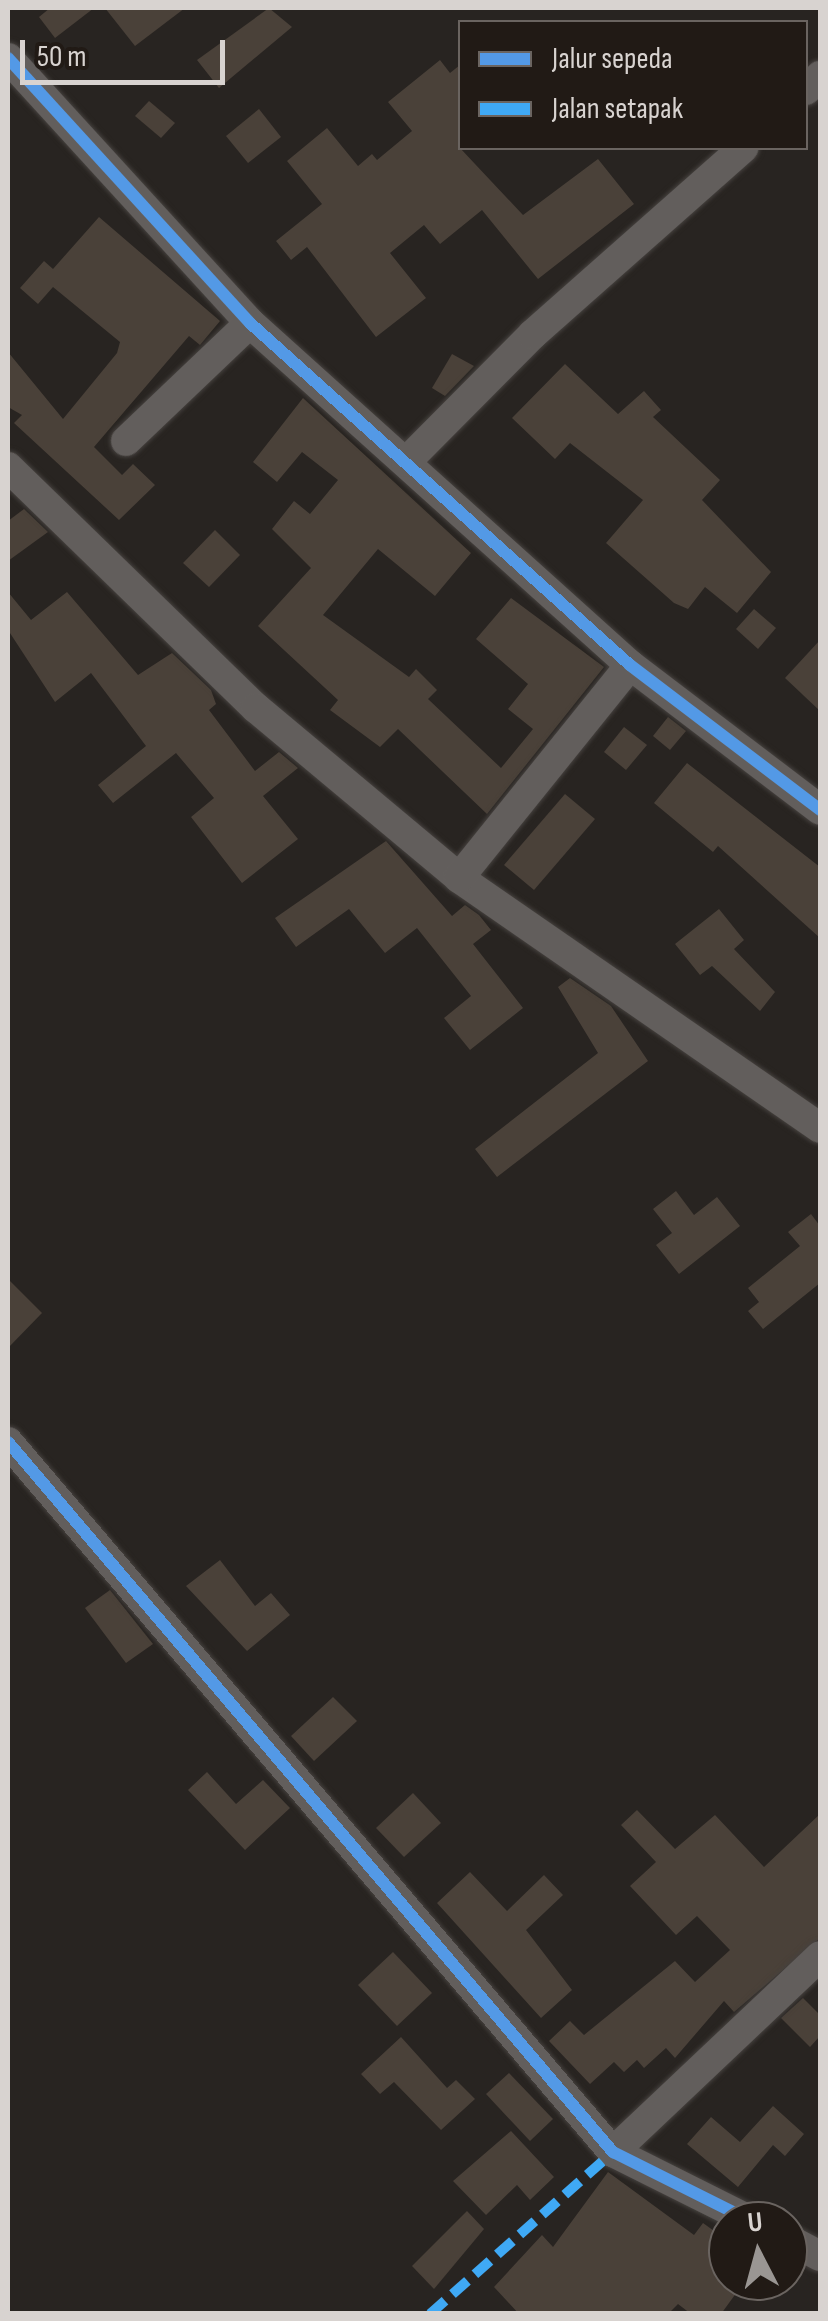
<!DOCTYPE html>
<style>
body{margin:0}
#map{position:relative;width:828px;height:2321px;overflow:hidden;background:#282421;font-family:"Sofia Sans Condensed",sans-serif}
div>[style]{position:absolute}
[style*='--x']{left:calc(var(--x)*1px);top:calc(var(--y)*1px);width:calc(var(--w)*1px);rotate:calc(var(--a)*1deg)}
.building>*{inset:0;background:#4a4139}
.roads{filter:drop-shadow(0 0 2px #45413e) drop-shadow(0 0 2px #45413e)}
.minor>*{height:30px;margin:-15px;padding:0 15px;transform-origin:15px;border-radius:15px;background:#625e5c}
.quiet>*{height:10px;margin-top:-5px;transform-origin:0;background:repeating-linear-gradient(90deg,#3fa9f5 0 20px,transparent 0 30px)}
.cycleway>*{height:12px;margin:-6px;padding:0 6px;transform-origin:6px;border-radius:6px;background:#5399e6}
span{translate:-50% -50%;white-space:nowrap;text-align:center;line-height:1.15;-webkit-text-stroke:10px #211a15;paint-order:stroke}
.frame{position:absolute;inset:0;border:10px solid #d8d3d0;pointer-events:none}
.legend{position:absolute;left:458px;top:20px;width:350px;height:130px;box-sizing:border-box;background:#211a15;border:2px solid #6a6460;margin:0;padding:12px 18px;list-style:none;font-size:30px;color:#d8d3d0}
.legend li{display:flex;align-items:center;gap:20px;height:50px}
.legend b{width:50px;border:2px solid #6a6460}
.north{position:absolute;left:708px;top:2201px;width:100px;height:100px;box-sizing:border-box;background:#211a15;border:2px solid #6a6460;border-radius:50%;rotate:354deg;font-size:28px;font-weight:700;line-height:40px;text-align:center;color:#d8d3d0}
.north::after{content:'';display:block;margin:auto;width:35px;height:45px;background:#9a9693;clip-path:polygon(50% 0,100% 100%,50% 72%,0 100%)}
.scale{position:absolute;left:20px;top:40px;width:205px;height:45px;box-sizing:border-box;border:5px solid #d8d3d0;border-top:0;padding-left:12px;font-size:30px;line-height:35px;white-space:nowrap;color:#d8d3d0;-webkit-text-stroke:8px #211a15;paint-order:stroke}
</style>
<div id="map">
<div class="building">
<i style="clip-path:polygon(50px 8px,94px 8px,55px 38px,39px 17px)"></i>
<i style="clip-path:polygon(105px 8px,185px 8px,135px 46px)"></i>
<i style="clip-path:polygon(269px 8px,292px 27px,219px 88px,197px 60px)"></i>
<i style="clip-path:polygon(440px 60px,450px 73px,460px 65px,460px 148px,523px 215px,598px 159px,634px 204px,538px 279px,482px 210px,440px 244px,424px 225px,390px 253px,426px 298px,376px 337px,307px 247px,291px 260px,276px 241px,322px 204px,287px 161px,327px 128px,358px 166px,372px 154px,377px 160px,412px 131px,388px 102px)"></i>
<i style="clip-path:polygon(149px 101px,175px 123px,161px 138px,135px 116px)"></i>
<i style="clip-path:polygon(259px 109px,281px 137px,248px 163px,226px 136px)"></i>
<i style="clip-path:polygon(99px 217px,220px 321px,200px 345px,189px 336px,94px 447px,122px 475px,133px 464px,155px 485px,119px 520px,14px 423px,22px 415px,8px 407px,8px 352px,63px 419px,117px 353px,120px 342px,53px 287px,38px 304px,20px 288px,44px 261px,53px 269px)"></i>
<i style="clip-path:polygon(452px 354px,474px 366px,445px 396px,432px 388px)"></i>
<i style="clip-path:polygon(565px 364px,618px 414px,644px 391px,661px 410px,653px 417px,720px 480px,702px 500px,771px 572px,737px 613px,705px 587px,688px 609px,674px 603px,606px 543px,643px 500px,570px 443px,555px 459px,512px 418px)"></i>
<i style="clip-path:polygon(303px 398px,471px 553px,435px 596px,378px 549px,323px 615px,409px 677px,416px 669px,437px 690px,428px 699px,501px 768px,533px 729px,508px 709px,528px 684px,476px 639px,511px 598px,604px 667px,487px 814px,398px 729px,380px 747px,330px 710px,338px 700px,258px 626px,311px 568px,272px 529px,294px 501px,310px 514px,338px 480px,302px 452px,277px 482px,253px 462px)"></i>
<i style="clip-path:polygon(24px 509px,48px 532px,8px 561px,8px 521px)"></i>
<i style="clip-path:polygon(215px 530px,240px 555px,209px 587px,183px 563px)"></i>
<i style="clip-path:polygon(8px 592px,31px 620px,67px 592px,138px 675px,172px 653px,211px 690px,216px 704px,209px 710px,255px 771px,279px 752px,298px 768px,263px 796px,298px 839px,242px 883px,191px 817px,214px 798px,176px 753px,113px 803px,98px 785px,146px 746px,91px 673px,55px 702px,8px 630px)"></i>
<i style="clip-path:polygon(754px 609px,776px 628px,758px 649px,736px 629px)"></i>
<i style="clip-path:polygon(820px 640px,820px 711px,785px 678px)"></i>
<i style="clip-path:polygon(668px 717px,686px 731px,670px 750px,653px 736px)"></i>
<i style="clip-path:polygon(624px 727px,647px 745px,626px 770px,604px 752px)"></i>
<i style="clip-path:polygon(687px 763px,820px 867px,820px 938px,718px 846px,713px 852px,654px 803px)"></i>
<i style="clip-path:polygon(565px 794px,595px 819px,534px 890px,504px 865px)"></i>
<i style="clip-path:polygon(386px 841px,452px 916px,465px 905px,479px 915px,491px 930px,473px 944px,523px 1008px,470px 1050px,444px 1018px,471px 996px,417px 928px,385px 953px,349px 909px,296px 947px,275px 918px)"></i>
<i style="clip-path:polygon(719px 909px,744px 940px,734px 949px,775px 992px,760px 1011px,712px 966px,700px 975px,675px 944px)"></i>
<i style="clip-path:polygon(570px 978px,611px 1006px,648px 1061px,497px 1177px,475px 1149px,598px 1053px,558px 987px)"></i>
<i style="clip-path:polygon(676px 1191px,694px 1215px,717px 1197px,740px 1226px,679px 1274px,656px 1245px,672px 1233px,653px 1209px)"></i>
<i style="clip-path:polygon(811px 1214px,820px 1226px,820px 1283px,763px 1329px,748px 1311px,759px 1302px,748px 1288px,800px 1246px,788px 1232px)"></i>
<i style="clip-path:polygon(8px 1279px,42px 1313px,8px 1348px)"></i>
<i style="clip-path:polygon(220px 1560px,255px 1606px,271px 1593px,290px 1615px,247px 1651px,186px 1586px)"></i>
<i style="clip-path:polygon(110px 1590px,153px 1644px,126px 1663px,85px 1608px)"></i>
<i style="clip-path:polygon(333px 1697px,357px 1721px,314px 1761px,291px 1736px)"></i>
<i style="clip-path:polygon(207px 1772px,236px 1804px,263px 1780px,290px 1808px,245px 1850px,188px 1790px)"></i>
<i style="clip-path:polygon(413px 1793px,441px 1823px,404px 1857px,376px 1828px)"></i>
<i style="clip-path:polygon(637px 1810px,675px 1849px,715px 1815px,764px 1867px,820px 1814px,820px 1938px,734px 2012px,724px 2001px,675px 2058px,666px 2048px,644px 2068px,637px 2060px,624px 2072px,614px 2062px,590px 2084px,549px 2041px,570px 2021px,584px 2035px,675px 1961px,695px 1982px,730px 1950px,697px 1916px,676px 1935px,630px 1886px,656px 1862px,621px 1825px)"></i>
<i style="clip-path:polygon(470px 1872px,507px 1911px,544px 1875px,563px 1895px,526px 1930px,572px 1990px,541px 2018px,437px 1903px)"></i>
<i style="clip-path:polygon(393px 1952px,432px 1993px,397px 2026px,358px 1985px)"></i>
<i style="clip-path:polygon(803px 1998px,820px 2015px,820px 2036px,810px 2047px,781px 2018px)"></i>
<i style="clip-path:polygon(401px 2037px,447px 2088px,456px 2080px,475px 2099px,441px 2130px,394px 2082px,380px 2094px,361px 2074px)"></i>
<i style="clip-path:polygon(509px 2073px,553px 2119px,530px 2141px,486px 2094px)"></i>
<i style="clip-path:polygon(773px 2106px,804px 2134px,785px 2156px,773px 2145px,738px 2187px,687px 2144px,711px 2117px,740px 2142px)"></i>
<i style="clip-path:polygon(511px 2131px,554px 2177px,530px 2200px,517px 2185px,486px 2215px,453px 2181px)"></i>
<i style="clip-path:polygon(608px 2172px,694px 2235px,703px 2223px,728px 2241px,728px 2281px,745px 2281px,721px 2314px,691px 2314px,678px 2304px,668px 2314px,519px 2314px,494px 2287px,542px 2235px,553px 2247px)"></i>
<i style="clip-path:polygon(467px 2211px,484px 2229px,434px 2289px,412px 2266px)"></i>
</div>
<div class="roads">
<div class="minor">
<i style="--x:8;--y:58;--w:359;--a:47.6"></i>
<i style="--x:250;--y:323;--w:511;--a:41.99"></i>
<i style="--x:630;--y:665;--w:239;--a:37.3"></i>
<i style="--x:806;--y:90;--w:20;--a:-45"></i>
<i style="--x:126;--y:441;--w:171;--a:-43.6"></i>
<i style="--x:406;--y:462;--w:180;--a:-45.2"></i>
<i style="--x:533;--y:334;--w:281;--a:-41.5"></i>
<i style="--x:8;--y:467;--w:346;--a:44.2"></i>
<i style="--x:256;--y:708;--w:265;--a:39.9"></i>
<i style="--x:459;--y:878;--w:439;--a:34.7"></i>
<i style="--x:459;--y:878;--w:273;--a:-51.2"></i>
<i style="--x:8;--y:1442;--w:933;--a:49.57"></i>
<i style="--x:613;--y:2152;--w:154;--a:26.6"></i>
<i style="--x:613;--y:2152;--w:285;--a:-43.4"></i>
<i style="--x:788;--y:2239;--w:36;--a:28"></i>
</div>
</div>
<div class="quiet">
<i style="--x:430;--y:2314;--w:244;--a:-41.5"></i>
</div>
<div class="cycleway">
<i style="--x:8;--y:58;--w:359;--a:47.6"></i>
<i style="--x:250;--y:323;--w:511;--a:41.99"></i>
<i style="--x:630;--y:665;--w:239;--a:37.3"></i>
<i style="--x:8;--y:1442;--w:933;--a:49.57"></i>
<i style="--x:613;--y:2152;--w:154;--a:26.6"></i>
</div>
<div class="frame"></div>
<ul class="legend">
<li><b style="height:12px;background:#5399e6"></b>Jalur sepeda</li>
<li><b style="height:12px;background:#3fa9f5"></b>Jalan setapak</li>
</ul>
<div class="north">U</div>
<div class="scale">50 m</div>
</div>
